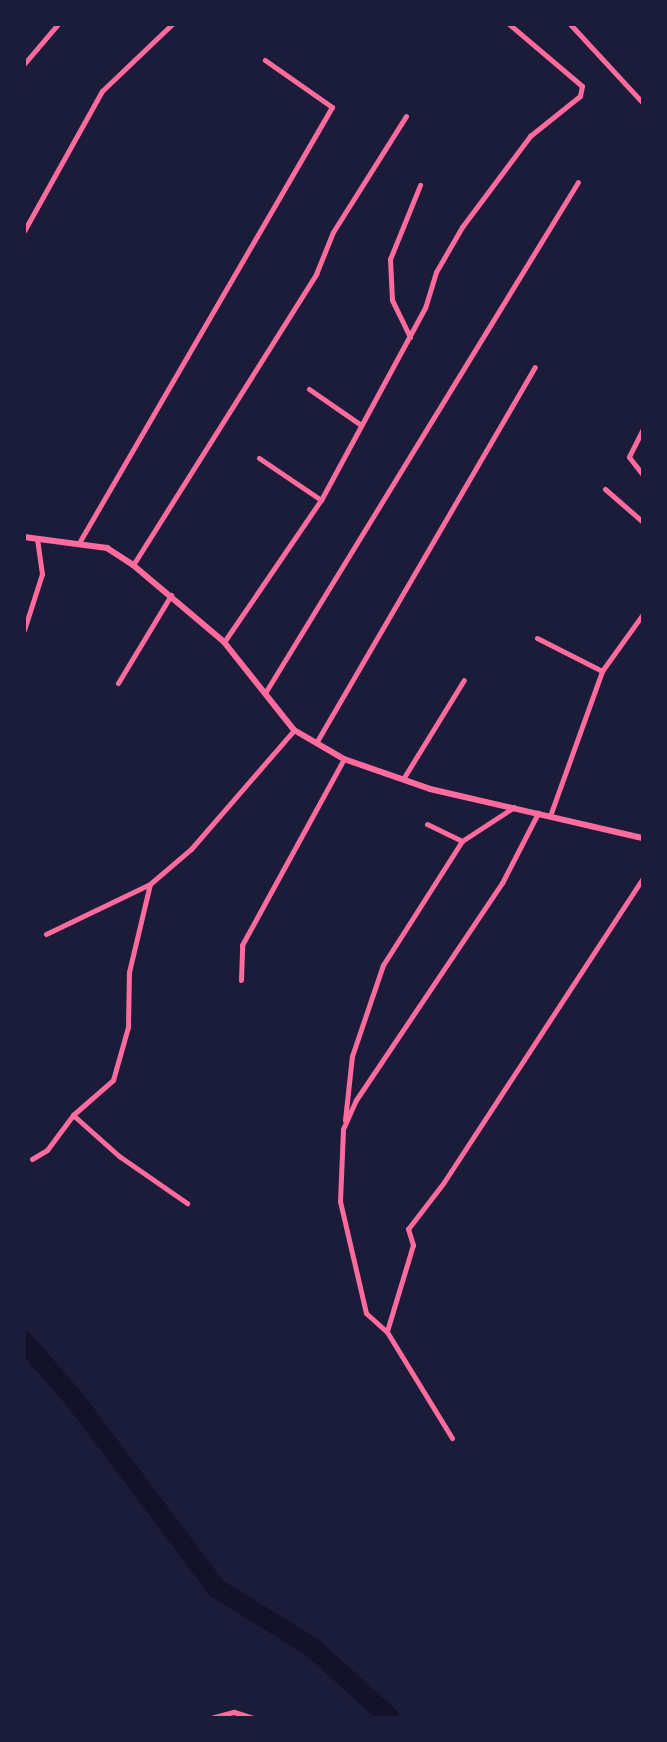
<!DOCTYPE html>
<style>
body{margin:0}
#map{position:relative;width:667px;height:1742px;overflow:hidden;background:#1b1b3a;font-family:"Zilla Slab",serif}
div>[style]{position:absolute}
[style*='--x']{left:calc(var(--x)*1px);top:calc(var(--y)*1px);width:calc(var(--w)*1px);rotate:calc(var(--a)*1deg)}
.river>*{height:20px;margin:-10px;padding:0 10px;transform-origin:10px;border-radius:10px;background:#12122b}
.minor>*{height:5px;margin:-2.5px;padding:0 2.5px;transform-origin:2.5px;border-radius:2.5px;background:#ff6b9d}
.tertiary>*{height:6px;margin:-3px;padding:0 3px;transform-origin:3px;border-radius:3px;background:#ff6b9d}
span{translate:-50% -50%;white-space:nowrap;text-align:center;line-height:1.15;-webkit-text-stroke:8px #1b1b3a;paint-order:stroke}
.frame{position:absolute;inset:0;border:26px solid #1b1b3a;pointer-events:none}
</style>
<div id="map">
<div class="river">
<i style="--x:24;--y:1341;--w:78;--a:49.2"></i>
<i style="--x:75;--y:1400;--w:235;--a:53.1"></i>
<i style="--x:216;--y:1588;--w:113;--a:31.6"></i>
<i style="--x:312;--y:1647;--w:105;--a:42.3"></i>
</div>
<div class="minor">
<i style="--x:570;--y:24;--w:108;--a:47.3"></i>
<i style="--x:24;--y:64;--w:52;--a:-49.6"></i>
<i style="--x:24;--y:231;--w:160;--a:-60.9"></i>
<i style="--x:102;--y:91;--w:97;--a:-43.7"></i>
<i style="--x:410;--y:337;--w:41;--a:-115.9"></i>
<i style="--x:392;--y:300;--w:41;--a:-92.8"></i>
<i style="--x:390;--y:259;--w:80;--a:-67.9"></i>
<i style="--x:309;--y:389;--w:63;--a:34.7"></i>
<i style="--x:643;--y:429;--w:31;--a:117"></i>
<i style="--x:629;--y:457;--w:23;--a:52"></i>
<i style="--x:259;--y:458;--w:75;--a:34.1"></i>
<i style="--x:605;--y:489;--w:50;--a:41"></i>
<i style="--x:80;--y:541;--w:502;--a:-59.86"></i>
<i style="--x:332;--y:107;--w:82;--a:-145"></i>
<i style="--x:133;--y:565;--w:344;--a:-57.8"></i>
<i style="--x:316;--y:274;--w:45;--a:-68"></i>
<i style="--x:333;--y:232;--w:137;--a:-57.8"></i>
<i style="--x:24;--y:630;--w:59;--a:-72.2"></i>
<i style="--x:42;--y:574;--w:35;--a:-98"></i>
<i style="--x:537;--y:638;--w:73;--a:26.9"></i>
<i style="--x:224;--y:642;--w:172;--a:-55.7"></i>
<i style="--x:321;--y:500;--w:218;--a:-61.6"></i>
<i style="--x:425;--y:308;--w:38;--a:-73"></i>
<i style="--x:436;--y:272;--w:52;--a:-60"></i>
<i style="--x:462;--y:227;--w:114;--a:-53.2"></i>
<i style="--x:530;--y:136;--w:64;--a:-38.7"></i>
<i style="--x:580;--y:96;--w:10;--a:-79"></i>
<i style="--x:582;--y:86;--w:96;--a:-139.7"></i>
<i style="--x:118;--y:683;--w:103;--a:-58.9"></i>
<i style="--x:265;--y:693;--w:599;--a:-58.51"></i>
<i style="--x:316;--y:743;--w:435;--a:-59.8"></i>
<i style="--x:403;--y:779;--w:116;--a:-58.4"></i>
<i style="--x:551;--y:813;--w:151;--a:-70.2"></i>
<i style="--x:602;--y:671;--w:70;--a:-54.3"></i>
<i style="--x:427;--y:824;--w:39;--a:26"></i>
<i style="--x:46;--y:934;--w:115;--a:-25.7"></i>
<i style="--x:150;--y:884;--w:54;--a:-40.5"></i>
<i style="--x:191;--y:849;--w:157;--a:-49.1"></i>
<i style="--x:241;--y:980;--w:35;--a:-88"></i>
<i style="--x:242;--y:945;--w:212;--a:-61.3"></i>
<i style="--x:73;--y:1115;--w:62;--a:41.7"></i>
<i style="--x:119;--y:1156;--w:83;--a:34.7"></i>
<i style="--x:345;--y:1120;--w:64;--a:-83.8"></i>
<i style="--x:352;--y:1056;--w:96;--a:-71.2"></i>
<i style="--x:383;--y:965;--w:147;--a:-57.5"></i>
<i style="--x:462;--y:841;--w:62;--a:-33.2"></i>
<i style="--x:32;--y:1159;--w:17;--a:-31"></i>
<i style="--x:47;--y:1150;--w:44;--a:-53.4"></i>
<i style="--x:73;--y:1115;--w:53;--a:-41.2"></i>
<i style="--x:113;--y:1080;--w:55;--a:-74.2"></i>
<i style="--x:128;--y:1027;--w:55;--a:-89"></i>
<i style="--x:129;--y:972;--w:90;--a:-76.6"></i>
<i style="--x:387;--y:1331;--w:90;--a:-73.2"></i>
<i style="--x:413;--y:1245;--w:17;--a:-107"></i>
<i style="--x:408;--y:1229;--w:59;--a:-52.5"></i>
<i style="--x:444;--y:1182;--w:363;--a:-56.8"></i>
<i style="--x:452;--y:1438;--w:124;--a:-121.5"></i>
<i style="--x:387;--y:1332;--w:28;--a:-138"></i>
<i style="--x:366;--y:1313;--w:115;--a:-103.1"></i>
<i style="--x:340;--y:1201;--w:72;--a:-87.6"></i>
<i style="--x:343;--y:1129;--w:32;--a:-66"></i>
<i style="--x:356;--y:1100;--w:262;--a:-56.1"></i>
<i style="--x:502;--y:883;--w:79;--a:-62.8"></i>
<i style="--x:211;--y:1718;--w:24;--a:-15"></i>
<i style="--x:234;--y:1712;--w:21;--a:17"></i>
</div>
<div class="tertiary">
<i style="--x:24;--y:537;--w:84;--a:7.5"></i>
<i style="--x:107;--y:548;--w:31;--a:33"></i>
<i style="--x:133;--y:565;--w:119;--a:40.2"></i>
<i style="--x:224;--y:642;--w:112;--a:51.5"></i>
<i style="--x:294;--y:730;--w:58;--a:30.1"></i>
<i style="--x:344;--y:759;--w:91;--a:19.2"></i>
<i style="--x:430;--y:789;--w:219;--a:13"></i>
</div>
<div class="frame"></div>
</div>
